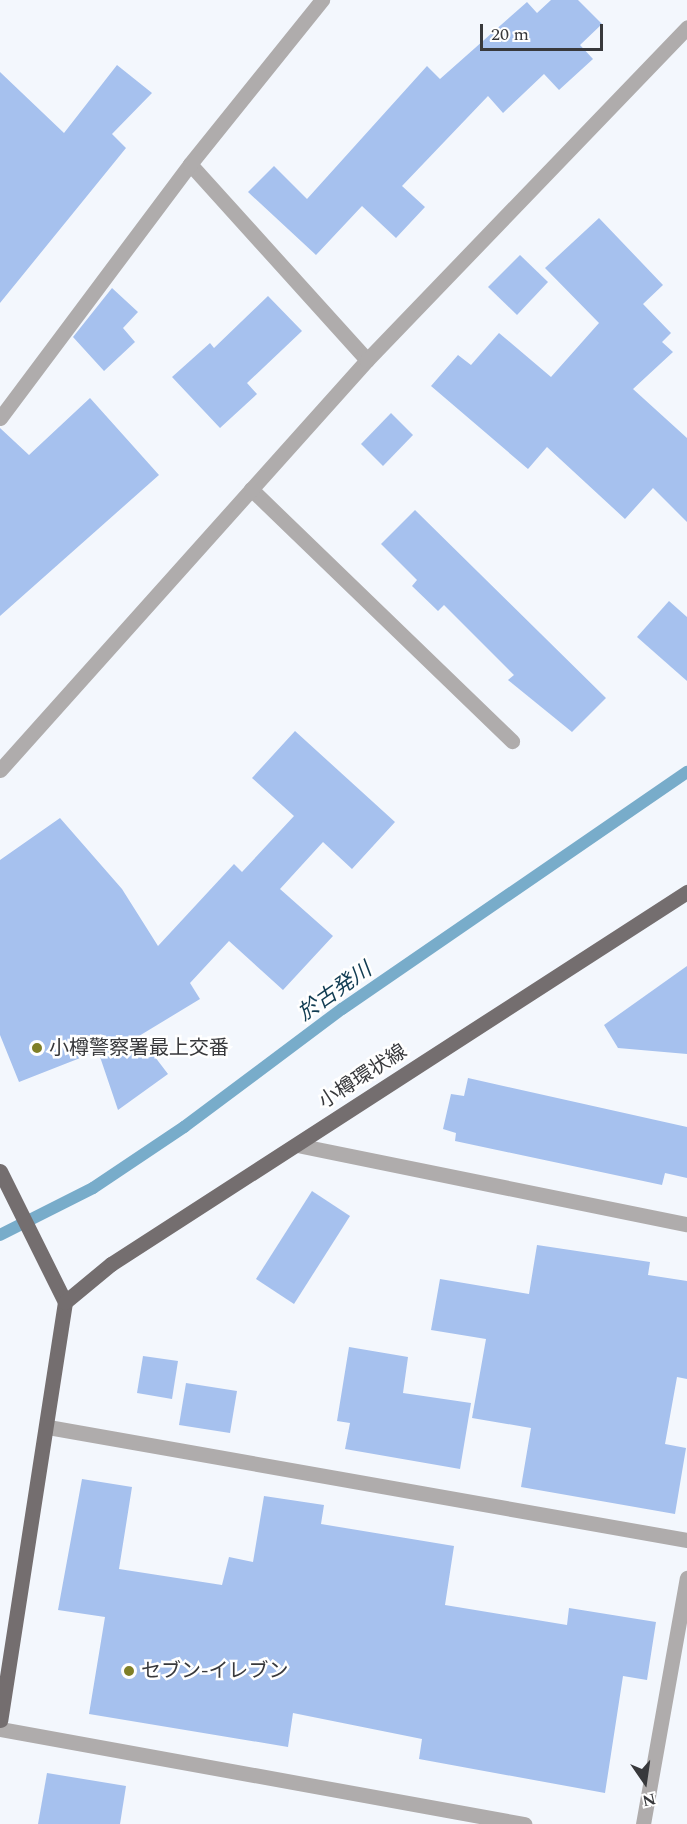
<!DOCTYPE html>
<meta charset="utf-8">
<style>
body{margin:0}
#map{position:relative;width:687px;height:1824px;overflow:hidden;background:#f3f7fd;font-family:Spectral,"Noto Sans JP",serif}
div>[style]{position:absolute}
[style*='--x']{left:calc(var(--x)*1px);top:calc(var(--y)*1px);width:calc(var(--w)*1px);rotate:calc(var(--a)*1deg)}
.stream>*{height:12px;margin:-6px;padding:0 6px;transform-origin:6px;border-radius:6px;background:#78acca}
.building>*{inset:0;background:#a6c1ee}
.minor>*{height:15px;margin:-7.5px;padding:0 7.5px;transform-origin:7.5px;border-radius:7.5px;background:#afacac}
.major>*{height:15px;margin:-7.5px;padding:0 7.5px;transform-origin:7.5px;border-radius:7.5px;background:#746e6f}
.dots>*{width:16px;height:16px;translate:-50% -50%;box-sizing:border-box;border:3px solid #fff;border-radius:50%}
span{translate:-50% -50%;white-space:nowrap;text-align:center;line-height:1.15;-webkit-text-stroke:5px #fff;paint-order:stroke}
.poi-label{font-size:20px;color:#38393c}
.left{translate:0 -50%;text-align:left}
.street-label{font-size:20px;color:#38393c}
.water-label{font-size:21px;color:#113c52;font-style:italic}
.north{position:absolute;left:615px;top:1752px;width:60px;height:60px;-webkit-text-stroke:4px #fff;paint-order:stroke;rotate:167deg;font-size:16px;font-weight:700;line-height:24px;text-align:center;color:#38393c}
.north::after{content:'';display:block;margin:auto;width:21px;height:27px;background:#38393c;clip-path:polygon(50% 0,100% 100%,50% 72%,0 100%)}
.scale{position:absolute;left:480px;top:24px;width:123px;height:27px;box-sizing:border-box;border:3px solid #38393c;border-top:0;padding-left:8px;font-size:18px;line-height:21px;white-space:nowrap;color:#38393c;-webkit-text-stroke:4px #fff;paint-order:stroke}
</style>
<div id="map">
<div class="stream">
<i style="--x:0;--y:1235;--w:104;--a:-26.8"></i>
<i style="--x:93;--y:1188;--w:110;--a:-33.8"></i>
<i style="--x:184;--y:1127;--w:197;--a:-36.8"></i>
<i style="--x:342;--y:1009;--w:419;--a:-34.5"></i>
</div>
<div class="building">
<i style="clip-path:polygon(551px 0,578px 0,602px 24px,580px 45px,593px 59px,559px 90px,544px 74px,503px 113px,488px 96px,402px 186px,425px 207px,396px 238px,362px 206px,316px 255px,248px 192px,274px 166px,307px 199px,427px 66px,440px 79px,527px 2px,537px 13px)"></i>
<i style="clip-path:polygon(117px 65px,152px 93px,112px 134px,126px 148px,0 303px,0 72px,64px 133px)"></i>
<i style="clip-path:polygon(599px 218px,663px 285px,643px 304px,671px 333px,662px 342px,673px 352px,633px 389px,687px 438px,687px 522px,653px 488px,625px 519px,547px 447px,528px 469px,431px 386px,458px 355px,471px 365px,499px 333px,551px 377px,599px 323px,545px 268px)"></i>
<i style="clip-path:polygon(520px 255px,548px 282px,517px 315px,488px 287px)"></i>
<i style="clip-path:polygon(112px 288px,138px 312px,123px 328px,135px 342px,104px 371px,73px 337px)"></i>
<i style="clip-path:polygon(268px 296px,302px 331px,247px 383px,257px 394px,220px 428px,172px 377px,210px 343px,214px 348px)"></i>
<i style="clip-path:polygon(90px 398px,159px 475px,0 616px,0 428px,29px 455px)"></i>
<i style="clip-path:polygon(391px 413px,413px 435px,383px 466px,361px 444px)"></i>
<i style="clip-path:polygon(415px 510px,606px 698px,572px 732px,508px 680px,514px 675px,444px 605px,438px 611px,412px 586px,417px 580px,381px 544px)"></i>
<i style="clip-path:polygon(669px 601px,687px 617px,687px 681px,637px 637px)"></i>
<i style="clip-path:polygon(295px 731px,395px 822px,352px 869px,323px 842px,280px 889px,333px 936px,283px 990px,229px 941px,190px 983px,200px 999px,139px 1036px,168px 1074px,118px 1110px,98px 1051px,19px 1082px,0 1035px,0 860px,60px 818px,122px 889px,158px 946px,234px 864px,242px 872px,294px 816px,252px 778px)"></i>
<i style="clip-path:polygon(687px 966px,687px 1054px,618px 1048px,604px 1025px)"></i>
<i style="clip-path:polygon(468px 1078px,687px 1127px,687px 1178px,665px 1173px,662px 1185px,455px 1141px,456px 1133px,443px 1129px,451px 1094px,464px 1096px)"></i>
<i style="clip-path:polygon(312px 1191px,350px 1216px,294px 1304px,256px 1279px)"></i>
<i style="clip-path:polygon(537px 1245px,650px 1262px,648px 1275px,687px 1281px,687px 1379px,677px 1377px,665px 1444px,686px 1448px,675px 1514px,521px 1487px,531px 1428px,472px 1418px,486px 1339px,431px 1330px,440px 1279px,529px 1294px)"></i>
<i style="clip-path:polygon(349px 1347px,408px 1357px,403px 1393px,471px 1403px,460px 1469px,345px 1449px,350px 1423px,337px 1421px)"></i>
<i style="clip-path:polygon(143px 1356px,178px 1361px,172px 1399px,137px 1393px)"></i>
<i style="clip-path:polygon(186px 1383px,237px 1391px,230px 1433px,179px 1425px)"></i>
<i style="clip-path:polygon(82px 1479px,132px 1487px,119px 1569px,222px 1585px,229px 1557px,253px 1562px,264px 1496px,324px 1505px,321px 1524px,454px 1546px,445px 1605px,567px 1625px,569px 1608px,656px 1622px,647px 1680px,623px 1676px,605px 1793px,419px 1759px,422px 1739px,293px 1713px,288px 1747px,89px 1714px,105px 1617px,58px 1610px)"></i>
<i style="clip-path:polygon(47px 1773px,126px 1786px,120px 1824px,38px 1824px)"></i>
</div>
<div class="minor">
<i style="--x:190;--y:164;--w:264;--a:47.9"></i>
<i style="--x:0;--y:418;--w:317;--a:-53.2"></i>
<i style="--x:190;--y:164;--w:211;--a:-51.2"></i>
<i style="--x:251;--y:489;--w:363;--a:44"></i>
<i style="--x:0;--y:770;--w:550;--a:-48.17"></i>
<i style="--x:367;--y:360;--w:462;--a:-46.1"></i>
<i style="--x:297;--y:1145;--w:398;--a:11.5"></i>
<i style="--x:48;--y:1427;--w:649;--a:10.03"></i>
<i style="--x:0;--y:1729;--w:533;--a:10.28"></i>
<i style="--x:643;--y:1824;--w:250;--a:-79.9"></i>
</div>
<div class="major">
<i style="--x:0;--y:1171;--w:146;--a:63.6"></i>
<i style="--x:65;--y:1302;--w:423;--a:98.8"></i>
<i style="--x:65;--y:1302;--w:60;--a:-39.6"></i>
<i style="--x:111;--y:1264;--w:686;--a:-32.86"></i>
</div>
<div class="dots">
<i style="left:37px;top:1048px;background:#7f7f28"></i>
<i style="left:129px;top:1671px;background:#7f7f28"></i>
</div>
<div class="poi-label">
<span class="left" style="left:49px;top:1048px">小樽警察署最上交番</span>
<span class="left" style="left:141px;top:1671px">セブン-イレブン</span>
</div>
<div class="street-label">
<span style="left:363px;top:1077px;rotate:-33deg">小樽環状線</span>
</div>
<div class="water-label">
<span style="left:335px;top:992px;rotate:-35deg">於古発川</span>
</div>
<div class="north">N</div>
<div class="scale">20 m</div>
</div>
